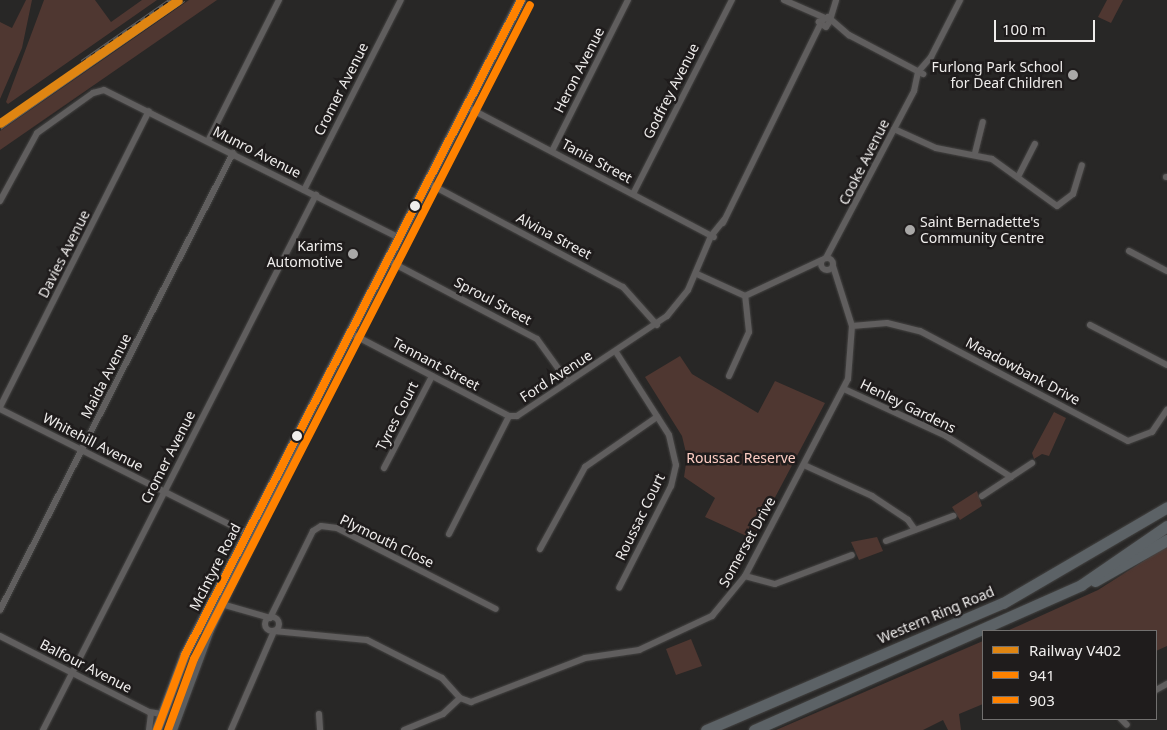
<!DOCTYPE html>
<style>
body{margin:0}
#map{position:relative;width:1167px;height:730px;overflow:hidden;background:#282726;font-family:"Noto Sans",sans-serif}
div>[style]{position:absolute}
[style*='--x']{left:calc(var(--x)*1px);top:calc(var(--y)*1px);width:calc(var(--w)*1px);rotate:calc(var(--a)*1deg)}
.green>*{inset:0;background:#4f3731}
.roads{filter:drop-shadow(0 0 1px #454443) drop-shadow(0 0 1px #454443)}
.minor>*{height:6px;margin:-3px;padding:0 3px;transform-origin:3px;border-radius:3px;background:#605e5e}
.minor>.ring{margin:-3px;padding:0;box-sizing:content-box;background:none;border:6px solid #605e5e;border-radius:50%}
.primary>*{height:10px;margin:-5px;padding:0 5px;transform-origin:5px;border-radius:5px;background:#5b5d5f}
.motorway>*{height:11px;margin:-5.5px;padding:0 5.5px;transform-origin:5.5px;border-radius:5.5px;background:#5c6266}
.rail>*{height:4px;margin-top:-2px;transform-origin:0;background:repeating-linear-gradient(90deg,#1f1c1c 0 5.5px,#5f5e5d 0 11px);box-sizing:border-box;border-block:1px solid #5f5e5d}
.bus-1>*{height:8px;margin:-4px;padding:0 4px;transform-origin:4px;border-radius:4px;background:#ff8200}
.bus-2>*{height:8px;margin:-4px;padding:0 4px;transform-origin:4px;border-radius:4px;background:#ff8200}
.rail-1>*{height:9px;margin:-4.5px;padding:0 4.5px;transform-origin:4.5px;border-radius:4.5px;background:#df8512}
.dots>*{width:14px;height:14px;translate:-50% -50%;box-sizing:border-box;border:2px solid #1f1c1c;border-radius:50%}
span{translate:-50% -50%;white-space:nowrap;text-align:center;line-height:1.15;-webkit-text-stroke:5px #1f1c1c;paint-order:stroke}
.poi-label{font-size:14px;color:#efedec}
.right{translate:-100% -50%;text-align:right}
.left{translate:0 -50%;text-align:left}
.street-label{font-size:14px;color:#efedec}
.park-label{font-size:14px;color:#fdcdc3}
.legend{position:absolute;left:982px;top:630px;width:175px;height:90px;box-sizing:border-box;background:#1f1c1c;border:1px solid #72706f;margin:0;padding:6px 9px;list-style:none;font-size:15px;color:#efedec}
.legend li{display:flex;align-items:center;gap:10px;height:25px}
.legend b{width:25px;border:1px solid #72706f}
.scale{position:absolute;left:994px;top:20px;width:101px;height:22px;box-sizing:border-box;border:2px solid #efedec;border-top:0;padding-left:6px;font-size:15px;line-height:18px;white-space:nowrap;color:#efedec;-webkit-text-stroke:4px #1f1c1c;paint-order:stroke}
</style>
<div id="map">
<div class="green">
<i style="clip-path:polygon(26px 0,32px 0,22px 48px,0 99px,0 22px,12px 28px)"></i>
<i style="clip-path:polygon(44px 0,95px 0,111px 22px,142px 0,157px 0,8px 104px,6px 102px)"></i>
<i style="clip-path:polygon(189px 0,217px 0,0 150px,0 131px)"></i>
<i style="clip-path:polygon(1107px 0,1123px 0,1111px 23px,1098px 17px)"></i>
<i style="clip-path:polygon(680px 356px,692px 374px,758px 413px,775px 381px,825px 403px,753px 539px,705px 517px,715px 498px,684px 477px,687px 457px,682px 436px,645px 377px)"></i>
<i style="clip-path:polygon(1054px 412px,1066px 418px,1049px 456px,1042px 454px,1034px 459px,1032px 453px)"></i>
<i style="clip-path:polygon(977px 491px,982px 506px,960px 520px,952px 507px)"></i>
<i style="clip-path:polygon(877px 537px,883px 551px,859px 560px,851px 542px)"></i>
<i style="clip-path:polygon(1167px 546px,1167px 646px,1156px 651px,1156px 631px,1007px 631px,1098px 590px)"></i>
<i style="clip-path:polygon(691px 639px,702px 666px,676px 675px,666px 649px)"></i>
<i style="clip-path:polygon(983px 641px,983px 704px,959px 714px,961px 730px,948px 730px,943px 720px,923px 730px,776px 730px)"></i>
</div>
<div class="roads">
<div class="minor">
<i style="--x:784;--y:0;--w:43;--a:23.6"></i>
<i style="--x:830;--y:20;--w:21;--a:-73"></i>
<i style="--x:830;--y:21;--w:7;--a:124"></i>
<i style="--x:826;--y:27;--w:9;--a:-144"></i>
<i style="--x:819;--y:22;--w:10;--a:-29"></i>
<i style="--x:828;--y:17;--w:28;--a:41"></i>
<i style="--x:849;--y:35;--w:84;--a:27.8"></i>
<i style="--x:467;--y:107;--w:279;--a:27.8"></i>
<i style="--x:894;--y:129;--w:46;--a:24.3"></i>
<i style="--x:936;--y:148;--w:57;--a:11.1"></i>
<i style="--x:992;--y:159;--w:80;--a:35.9"></i>
<i style="--x:1057;--y:206;--w:20;--a:-37"></i>
<i style="--x:1073;--y:194;--w:30;--a:-73"></i>
<i style="--x:208;--y:141;--w:158;--a:-63.3"></i>
<i style="--x:552;--y:151;--w:169;--a:-63.3"></i>
<i style="--x:975;--y:153;--w:32;--a:-76"></i>
<i style="--x:1019;--y:175;--w:35;--a:-63"></i>
<i style="--x:1166;--y:177;--w:1;--a:0"></i>
<i style="--x:428;--y:183;--w:221;--a:28.1"></i>
<i style="--x:623;--y:287;--w:51;--a:48.2"></i>
<i style="--x:304;--y:190;--w:213;--a:-63"></i>
<i style="--x:633;--y:194;--w:218;--a:-63"></i>
<i style="--x:0;--y:201;--w:77;--a:-61.4"></i>
<i style="--x:37;--y:133;--w:69;--a:-35.5"></i>
<i style="--x:93;--y:93;--w:11;--a:-15"></i>
<i style="--x:104;--y:90;--w:331;--a:26.6"></i>
<i style="--x:723;--y:223;--w:220;--a:-63.9"></i>
<i style="--x:1129;--y:251;--w:43;--a:27.8"></i>
<i class="ring" style="left:821px;top:258px;width:6px;height:6px"></i>
<i style="--x:826;--y:258;--w:189;--a:-62.2"></i>
<i style="--x:914;--y:91;--w:19;--a:-78"></i>
<i style="--x:918;--y:72;--w:20;--a:-49"></i>
<i style="--x:931;--y:57;--w:64;--a:-63"></i>
<i style="--x:389;--y:261;--w:167;--a:27.8"></i>
<i style="--x:537;--y:339;--w:53;--a:54.2"></i>
<i style="--x:697;--y:274;--w:53;--a:24.6"></i>
<i style="--x:745;--y:296;--w:85;--a:-25.1"></i>
<i style="--x:1090;--y:325;--w:87;--a:27.5"></i>
<i style="--x:852;--y:326;--w:35;--a:-5"></i>
<i style="--x:887;--y:323;--w:34;--a:14"></i>
<i style="--x:920;--y:331;--w:235;--a:27.9"></i>
<i style="--x:1128;--y:441;--w:26;--a:-21"></i>
<i style="--x:1152;--y:432;--w:27;--a:-56"></i>
<i style="--x:352;--y:334;--w:177;--a:27.6"></i>
<i style="--x:616;--y:352;--w:98;--a:57.4"></i>
<i style="--x:669;--y:435;--w:31;--a:77"></i>
<i style="--x:676;--y:465;--w:22;--a:103"></i>
<i style="--x:671;--y:486;--w:114;--a:117"></i>
<i style="--x:729;--y:376;--w:48;--a:-65.6"></i>
<i style="--x:749;--y:332;--w:36;--a:-96"></i>
<i style="--x:844;--y:389;--w:112;--a:24.7"></i>
<i style="--x:946;--y:436;--w:77;--a:32.2"></i>
<i style="--x:0;--y:407;--w:331;--a:-63.3"></i>
<i style="--x:0;--y:409;--w:279;--a:26.7"></i>
<i style="--x:804;--y:465;--w:75;--a:24.5"></i>
<i style="--x:872;--y:496;--w:43;--a:33.7"></i>
<i style="--x:908;--y:520;--w:12;--a:55"></i>
<i style="--x:384;--y:468;--w:104;--a:-62.4"></i>
<i style="--x:982;--y:496;--w:60;--a:-33.4"></i>
<i style="--x:449;--y:534;--w:132;--a:-63"></i>
<i style="--x:509;--y:416;--w:8;--a:0"></i>
<i style="--x:517;--y:416;--w:180;--a:-33.7"></i>
<i style="--x:667;--y:316;--w:33;--a:-51"></i>
<i style="--x:688;--y:290;--w:59;--a:-66.9"></i>
<i style="--x:711;--y:236;--w:21;--a:-51"></i>
<i style="--x:886;--y:541;--w:72;--a:-20.5"></i>
<i style="--x:540;--y:549;--w:94;--a:-61.2"></i>
<i style="--x:585;--y:467;--w:88;--a:-34.8"></i>
<i style="--x:745;--y:576;--w:31;--a:15"></i>
<i style="--x:775;--y:584;--w:82;--a:-20.6"></i>
<i style="--x:218;--y:603;--w:54;--a:16.1"></i>
<i style="--x:0;--y:610;--w:513;--a:-62.99"></i>
<i class="ring" style="left:265px;top:617px;width:8px;height:8px"></i>
<i style="--x:270;--y:618;--w:97;--a:-63.7"></i>
<i style="--x:313;--y:531;--w:9;--a:-32"></i>
<i style="--x:321;--y:526;--w:16;--a:7"></i>
<i style="--x:337;--y:528;--w:178;--a:27"></i>
<i style="--x:274;--y:631;--w:93;--a:5.5"></i>
<i style="--x:367;--y:640;--w:84;--a:26.9"></i>
<i style="--x:442;--y:678;--w:27;--a:48"></i>
<i style="--x:460;--y:698;--w:12;--a:20"></i>
<i style="--x:471;--y:702;--w:122;--a:-21.1"></i>
<i style="--x:585;--y:658;--w:55;--a:-8.4"></i>
<i style="--x:639;--y:650;--w:81;--a:-25"></i>
<i style="--x:712;--y:616;--w:52;--a:-50.5"></i>
<i style="--x:745;--y:576;--w:222;--a:-62.4"></i>
<i style="--x:848;--y:379;--w:53;--a:-85.7"></i>
<i style="--x:852;--y:326;--w:63;--a:-107.6"></i>
<i style="--x:0;--y:636;--w:167;--a:27"></i>
<i style="--x:149;--y:712;--w:13;--a:9"></i>
<i style="--x:1156;--y:690;--w:13;--a:-29"></i>
<i style="--x:319;--y:714;--w:16;--a:86"></i>
<i style="--x:1121;--y:719;--w:8;--a:45"></i>
<i style="--x:43;--y:730;--w:601;--a:-62.97"></i>
<i style="--x:149;--y:730;--w:17;--a:-83"></i>
<i style="--x:231;--y:730;--w:108;--a:-66.5"></i>
<i style="--x:404;--y:730;--w:42;--a:-22.3"></i>
<i style="--x:443;--y:714;--w:23;--a:-43"></i>
</div>
<div class="primary">
<i style="--x:157;--y:730;--w:80;--a:-69.5"></i>
<i style="--x:185;--y:655;--w:736;--a:-62.84"></i>
<i style="--x:172;--y:730;--w:107;--a:-69.7"></i>
<i style="--x:209;--y:630;--w:202;--a:-64.2"></i>
</div>
<div class="motorway">
<i style="--x:1095;--y:581;--w:83;--a:-29.7"></i>
<i style="--x:706;--y:730;--w:323;--a:-23.2"></i>
<i style="--x:1003;--y:603;--w:190;--a:-30.3"></i>
<i style="--x:754;--y:730;--w:358;--a:-23.9"></i>
<i style="--x:1081;--y:585;--w:104;--a:-34.5"></i>
</div>
</div>
<div class="rail">
<i style="--x:82;--y:62;--w:108;--a:-34.9"></i>
<i style="--x:0;--y:128;--w:224;--a:-34.8"></i>
</div>
<div class="bus-1">
<i style="--x:157;--y:730;--w:80;--a:-69.5"></i>
<i style="--x:185;--y:655;--w:736;--a:-62.84"></i>
</div>
<div class="bus-2">
<i style="--x:168;--y:730;--w:76;--a:-69.9"></i>
<i style="--x:194;--y:659;--w:735;--a:-62.81"></i>
</div>
<div class="rail-1">
<i style="--x:0;--y:123;--w:216;--a:-34.6"></i>
</div>
<div class="dots">
<i style="left:1073px;top:75px;background:#a9a8a7"></i>
<i style="left:415px;top:206px;background:#efedec"></i>
<i style="left:910px;top:230px;background:#a9a8a7"></i>
<i style="left:353px;top:254px;background:#a9a8a7"></i>
<i style="left:297px;top:436px;background:#efedec"></i>
</div>
<div class="poi-label">
<span class="right" style="left:1063px;top:75px">Furlong Park School<br>for Deaf Children</span>
<span class="left" style="left:920px;top:230px">Saint Bernadette's<br>Community Centre</span>
<span class="right" style="left:343px;top:254px">Karims<br>Automotive</span>
</div>
<div class="street-label">
<span style="left:579px;top:70px;rotate:-63deg">Heron Avenue</span>
<span style="left:341px;top:89px;rotate:-63deg">Cromer Avenue</span>
<span style="left:671px;top:91px;rotate:-63deg">Godfrey Avenue</span>
<span style="left:257px;top:152px;rotate:27deg">Munro Avenue</span>
<span style="left:597px;top:161px;rotate:28deg">Tania Street</span>
<span style="left:864px;top:162px;rotate:-63deg">Cooke Avenue</span>
<span style="left:554px;top:236px;rotate:28deg">Alvina Street</span>
<span style="left:64px;top:254px;rotate:-63deg">Davies Avenue</span>
<span style="left:493px;top:301px;rotate:28deg">Sproul Street</span>
<span style="left:436px;top:364px;rotate:28deg">Tennant Street</span>
<span style="left:1023px;top:371px;rotate:28deg">Meadowbank Drive</span>
<span style="left:106px;top:376px;rotate:-63deg">Maida Avenue</span>
<span style="left:556px;top:376px;rotate:-33deg">Ford Avenue</span>
<span style="left:908px;top:406px;rotate:26deg">Henley Gardens</span>
<span style="left:397px;top:416px;rotate:-63deg">Tyres Court</span>
<span style="left:93px;top:442px;rotate:27deg">Whitehill Avenue</span>
<span style="left:168px;top:457px;rotate:-63deg">Cromer Avenue</span>
<span style="left:640px;top:517px;rotate:-64deg">Roussac Court</span>
<span style="left:387px;top:541px;rotate:26deg">Plymouth Close</span>
<span style="left:747px;top:542px;rotate:-61deg">Somerset Drive</span>
<span style="left:215px;top:567px;rotate:-63deg">McIntyre Road</span>
<span style="left:936px;top:615px;rotate:-23deg">Western Ring Road</span>
<span style="left:86px;top:666px;rotate:27deg">Balfour Avenue</span>
</div>
<div class="park-label">
<span style="left:741px;top:458px">Roussac Reserve</span>
</div>
<ul class="legend">
<li><b style="height:6px;background:#df8512"></b>Railway V402</li>
<li><b style="height:6px;background:#ff8200"></b>941</li>
<li><b style="height:6px;background:#ff8200"></b>903</li>
</ul>
<div class="scale">100 m</div>
</div>
